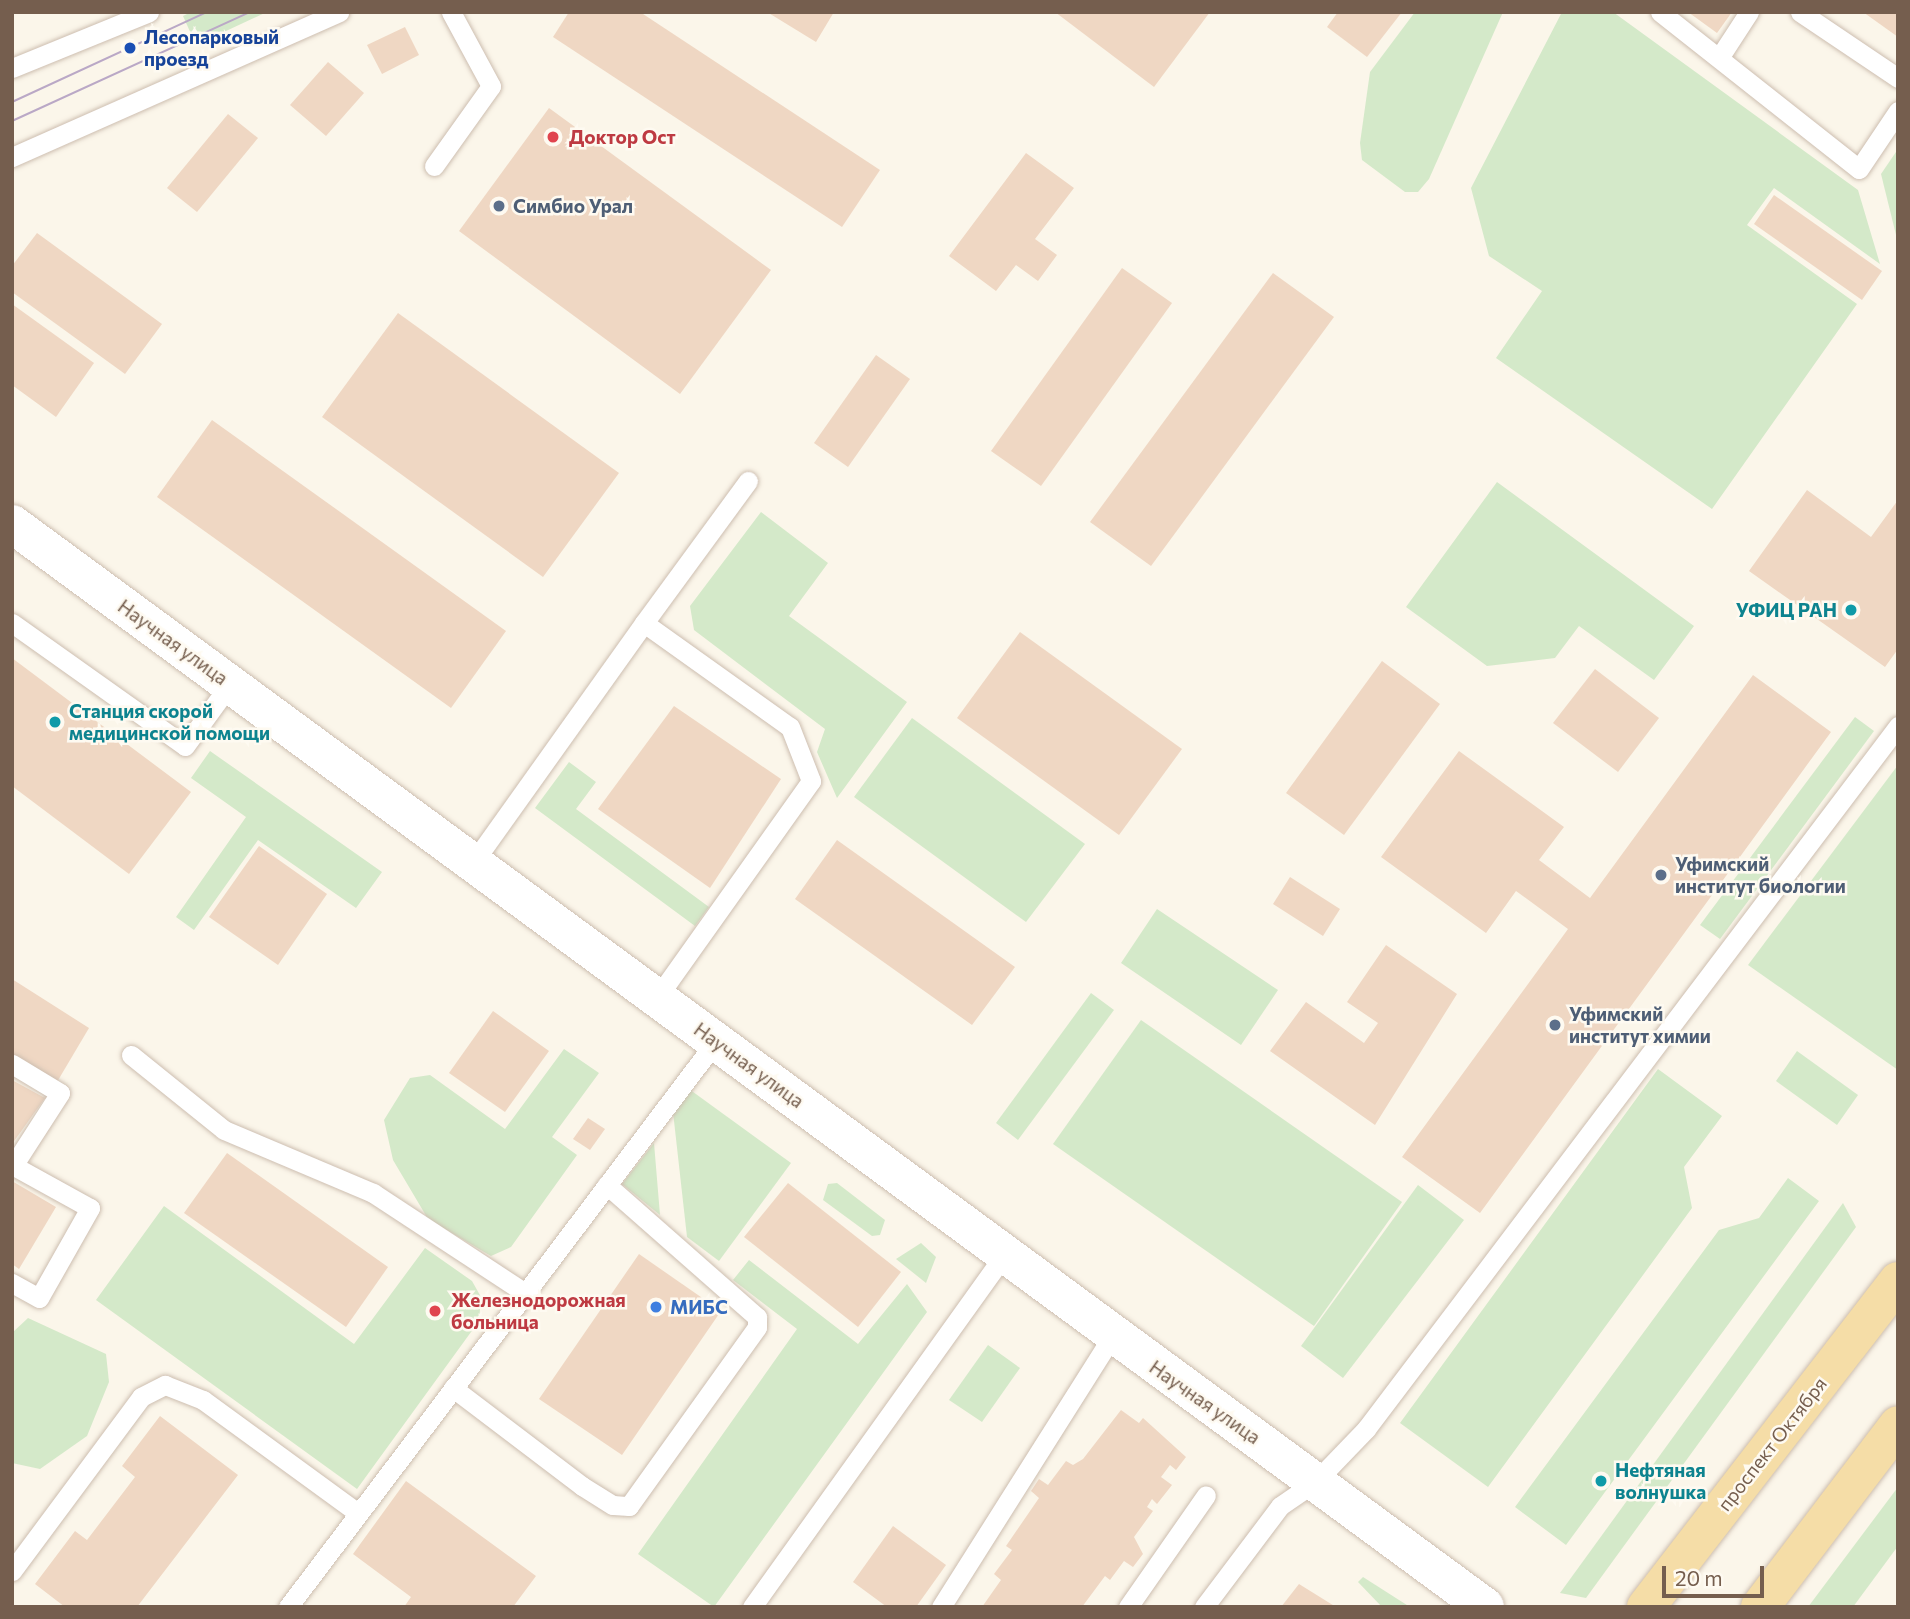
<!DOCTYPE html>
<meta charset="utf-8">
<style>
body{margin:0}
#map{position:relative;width:1910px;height:1619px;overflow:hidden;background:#fbf6ea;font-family:Commissioner,sans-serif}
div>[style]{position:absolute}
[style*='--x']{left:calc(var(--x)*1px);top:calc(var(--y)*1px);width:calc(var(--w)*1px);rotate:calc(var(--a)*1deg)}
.green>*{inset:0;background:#d4e9c9}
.building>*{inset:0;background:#efd7c3}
.roads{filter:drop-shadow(0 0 2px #cdbeb0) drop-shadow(0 0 2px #cdbeb0)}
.service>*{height:19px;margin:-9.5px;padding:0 9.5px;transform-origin:9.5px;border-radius:9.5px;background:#fff}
.tertiary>*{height:38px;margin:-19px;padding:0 19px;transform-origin:19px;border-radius:19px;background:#fff}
.primary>*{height:38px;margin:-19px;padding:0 19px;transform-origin:19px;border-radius:19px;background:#f5dda7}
.tram>*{height:2px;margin:-1px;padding:0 1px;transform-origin:1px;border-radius:1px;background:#baa8c6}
.dots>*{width:19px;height:19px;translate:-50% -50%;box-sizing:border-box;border:4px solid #fefaf1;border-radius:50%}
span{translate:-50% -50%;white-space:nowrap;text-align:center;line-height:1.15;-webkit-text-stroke:5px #fefaf1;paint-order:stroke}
.transit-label{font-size:19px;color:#164399;font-weight:700}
.left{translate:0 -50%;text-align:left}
.health-label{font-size:19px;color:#be3a42;font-weight:700}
.service-label{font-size:19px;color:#4e5e75;font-weight:700}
.culture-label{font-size:19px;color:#0d838f;font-weight:700}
.right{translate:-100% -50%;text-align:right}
.street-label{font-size:19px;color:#755e4e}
.shop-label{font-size:19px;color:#366cbe;font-weight:700}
.frame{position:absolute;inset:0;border:14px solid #755e4e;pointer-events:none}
.scale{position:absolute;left:1662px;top:1566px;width:102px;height:32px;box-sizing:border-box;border:4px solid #755e4e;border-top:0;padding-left:9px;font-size:21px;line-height:24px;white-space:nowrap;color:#755e4e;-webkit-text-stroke:5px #fefaf1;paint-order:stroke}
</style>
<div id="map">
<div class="green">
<i style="clip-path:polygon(191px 12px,267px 12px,196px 45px,183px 16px)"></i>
<i style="clip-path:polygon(1415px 12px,1503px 12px,1429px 179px,1418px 192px,1405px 192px,1362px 160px,1360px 143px,1370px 72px)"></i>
<i style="clip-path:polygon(1562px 12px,1613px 12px,1858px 190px,1880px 264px,1774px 188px,1747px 225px,1857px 304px,1712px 509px,1496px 358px,1542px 291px,1489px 256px,1471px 188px)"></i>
<i style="clip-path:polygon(1898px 149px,1898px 243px,1881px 174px)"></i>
<i style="clip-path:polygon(1497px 482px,1694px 626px,1654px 680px,1579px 626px,1555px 658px,1487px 666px,1406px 607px)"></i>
<i style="clip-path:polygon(761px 512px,828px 563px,789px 616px,907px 702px,837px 798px,817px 752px,825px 729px,694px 630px,690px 606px)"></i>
<i style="clip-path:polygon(1855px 717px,1874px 731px,1720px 939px,1700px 925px)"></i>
<i style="clip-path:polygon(912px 718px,1085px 844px,1026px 922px,854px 797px)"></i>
<i style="clip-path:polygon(210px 751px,382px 872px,356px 908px,258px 840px,194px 930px,176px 917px,246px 817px,191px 778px)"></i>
<i style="clip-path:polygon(569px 762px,596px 782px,576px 809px,709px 907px,695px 926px,535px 808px)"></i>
<i style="clip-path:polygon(1898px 765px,1898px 1070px,1748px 965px)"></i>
<i style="clip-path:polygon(1157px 909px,1278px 990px,1241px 1045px,1121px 963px)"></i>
<i style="clip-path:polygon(1091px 993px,1114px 1010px,1018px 1140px,996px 1123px)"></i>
<i style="clip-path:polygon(1141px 1020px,1402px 1202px,1314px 1326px,1053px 1144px)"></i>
<i style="clip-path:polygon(564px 1049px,599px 1073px,552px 1137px,577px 1155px,511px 1247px,491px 1256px,428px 1219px,393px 1160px,384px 1120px,410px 1078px,430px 1075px,505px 1129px)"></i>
<i style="clip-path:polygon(1797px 1051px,1858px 1095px,1837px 1125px,1776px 1081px)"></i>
<i style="clip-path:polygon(1658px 1069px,1722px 1116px,1684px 1167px,1692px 1208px,1488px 1487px,1400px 1423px)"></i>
<i style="clip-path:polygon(689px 1089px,791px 1163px,719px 1261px,687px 1237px,673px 1112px)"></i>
<i style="clip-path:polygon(654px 1143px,660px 1215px,622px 1184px)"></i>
<i style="clip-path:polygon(1788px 1178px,1819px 1201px,1566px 1545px,1515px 1507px,1719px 1230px,1759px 1218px)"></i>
<i style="clip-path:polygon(837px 1183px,885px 1220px,880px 1235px,872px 1236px,823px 1200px,828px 1184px)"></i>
<i style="clip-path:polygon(1418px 1185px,1464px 1220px,1343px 1378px,1301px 1346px)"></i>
<i style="clip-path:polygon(1843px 1203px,1856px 1227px,1586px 1598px,1560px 1593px)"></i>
<i style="clip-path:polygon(164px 1206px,354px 1344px,425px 1248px,472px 1281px,481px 1297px,479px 1321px,357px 1489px,96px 1300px)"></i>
<i style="clip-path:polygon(921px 1243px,936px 1257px,926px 1283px,896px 1259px)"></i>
<i style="clip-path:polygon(749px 1260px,858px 1344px,907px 1284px,927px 1312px,714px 1607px,638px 1554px,797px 1329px,733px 1280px)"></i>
<i style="clip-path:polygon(28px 1318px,106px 1354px,109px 1382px,87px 1436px,40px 1469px,12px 1463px,12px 1333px)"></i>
<i style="clip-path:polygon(988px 1345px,1020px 1368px,982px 1422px,949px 1400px)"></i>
<i style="clip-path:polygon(1898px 1487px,1898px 1546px,1853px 1607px,1808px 1607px)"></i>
<i style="clip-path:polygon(1363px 1577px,1410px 1607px,1382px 1607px,1358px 1582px)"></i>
</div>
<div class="building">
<i style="clip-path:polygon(569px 12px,640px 12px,880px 170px,842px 227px,553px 37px)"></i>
<i style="clip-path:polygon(767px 12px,834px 12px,816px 42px)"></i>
<i style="clip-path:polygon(1055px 12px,1210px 12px,1154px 87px)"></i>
<i style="clip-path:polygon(1338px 12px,1402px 12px,1367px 57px,1327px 27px)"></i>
<i style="clip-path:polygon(1688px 12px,1732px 12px,1717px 33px)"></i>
<i style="clip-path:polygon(1863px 12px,1898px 12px,1898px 37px)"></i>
<i style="clip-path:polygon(405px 27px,419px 55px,382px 74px,367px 45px)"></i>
<i style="clip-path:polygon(328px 62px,364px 93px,326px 136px,290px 105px)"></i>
<i style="clip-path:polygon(549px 108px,771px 270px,680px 394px,459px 231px)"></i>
<i style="clip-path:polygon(228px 114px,258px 138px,197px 212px,167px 188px)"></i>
<i style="clip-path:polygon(1026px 153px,1074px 188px,1035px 239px,1057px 255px,1038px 281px,1016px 265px,996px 291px,949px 256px)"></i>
<i style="clip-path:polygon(1774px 195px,1882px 271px,1862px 300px,1754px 224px)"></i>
<i style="clip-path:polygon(37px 233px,162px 324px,125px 374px,12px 292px,12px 266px)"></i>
<i style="clip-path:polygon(1122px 268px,1172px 303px,1041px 486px,991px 451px)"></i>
<i style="clip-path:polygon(1273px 273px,1334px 317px,1151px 566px,1090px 522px)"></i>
<i style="clip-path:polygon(12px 304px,94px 363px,56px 417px,12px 385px)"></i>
<i style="clip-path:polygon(398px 313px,619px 473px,543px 577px,322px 417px)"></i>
<i style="clip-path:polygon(876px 355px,910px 379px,848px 467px,814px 443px)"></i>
<i style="clip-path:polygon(212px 420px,506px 631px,451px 708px,157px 497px)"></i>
<i style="clip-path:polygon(1807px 490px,1871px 537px,1898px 500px,1898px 649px,1885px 667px,1749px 571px)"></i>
<i style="clip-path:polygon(1020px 632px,1182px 749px,1119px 835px,957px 718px)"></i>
<i style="clip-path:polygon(12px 658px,191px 792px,129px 874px,12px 786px)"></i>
<i style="clip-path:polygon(1382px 661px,1440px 704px,1344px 835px,1286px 793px)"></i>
<i style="clip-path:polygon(1595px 669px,1659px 718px,1618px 772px,1553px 723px)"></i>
<i style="clip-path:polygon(1753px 675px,1831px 732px,1480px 1213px,1402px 1157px,1568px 929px,1516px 891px,1486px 933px,1381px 857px,1459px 751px,1564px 827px,1539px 860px,1590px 898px)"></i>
<i style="clip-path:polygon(674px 706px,781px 779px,710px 888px,598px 809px)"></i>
<i style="clip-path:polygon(837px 840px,1015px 967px,972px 1025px,795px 899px)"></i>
<i style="clip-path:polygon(259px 846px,327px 894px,278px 965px,209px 917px)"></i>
<i style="clip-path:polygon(1290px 877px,1340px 909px,1323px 936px,1273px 904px)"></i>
<i style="clip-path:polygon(1386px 945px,1457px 994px,1375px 1125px,1270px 1051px,1306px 1002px,1364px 1043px,1378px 1023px,1347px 1002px)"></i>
<i style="clip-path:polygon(12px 979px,89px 1028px,57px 1082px,12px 1055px)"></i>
<i style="clip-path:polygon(493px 1011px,549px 1051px,505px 1112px,449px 1073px)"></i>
<i style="clip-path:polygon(12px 1080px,45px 1098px,12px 1144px)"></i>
<i style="clip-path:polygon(588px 1118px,605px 1129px,590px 1150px,573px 1139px)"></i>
<i style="clip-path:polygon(227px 1153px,388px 1267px,346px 1327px,184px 1213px)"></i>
<i style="clip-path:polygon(12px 1181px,56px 1207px,19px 1269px,12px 1264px)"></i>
<i style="clip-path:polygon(788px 1183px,901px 1272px,858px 1327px,744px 1237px)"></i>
<i style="clip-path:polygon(639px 1254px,721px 1311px,622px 1455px,539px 1399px)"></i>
<i style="clip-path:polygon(1121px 1410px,1139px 1423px,1143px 1418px,1186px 1457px,1176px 1470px,1170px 1465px,1161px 1477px,1172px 1485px,1157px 1504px,1152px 1499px,1147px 1507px,1153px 1511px,1134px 1537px,1143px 1554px,1133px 1567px,1124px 1561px,1110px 1580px,1105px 1576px,1082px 1607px,982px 1607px,1001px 1580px,994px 1574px,1012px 1550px,1006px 1546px,1039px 1498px,1031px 1491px,1039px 1479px,1048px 1485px,1066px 1461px,1073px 1465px,1083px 1459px)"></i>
<i style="clip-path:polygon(160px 1416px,238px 1475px,137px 1607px,65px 1607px,35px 1584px,75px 1531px,87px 1540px,135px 1477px,122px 1466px)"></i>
<i style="clip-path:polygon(406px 1481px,536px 1576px,513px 1607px,404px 1607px,411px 1597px,353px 1554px)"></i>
<i style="clip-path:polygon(893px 1526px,946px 1565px,916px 1607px,887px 1607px,853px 1582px)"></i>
<i style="clip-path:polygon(1299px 1584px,1336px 1607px,1281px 1607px)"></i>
</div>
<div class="roads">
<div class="service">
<i style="--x:1660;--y:12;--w:253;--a:38.3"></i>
<i style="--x:1859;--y:169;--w:70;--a:-56.1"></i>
<i style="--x:1800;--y:12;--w:118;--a:34"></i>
<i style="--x:1719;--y:58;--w:55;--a:-56.9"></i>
<i style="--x:12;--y:68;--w:148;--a:-22.2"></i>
<i style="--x:12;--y:157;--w:358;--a:-23.9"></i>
<i style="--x:434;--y:166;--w:98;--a:-54.5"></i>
<i style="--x:491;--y:86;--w:84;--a:-118.4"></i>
<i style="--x:12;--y:623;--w:212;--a:35.4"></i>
<i style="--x:185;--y:746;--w:77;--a:-54"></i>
<i style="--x:644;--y:623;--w:176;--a:-53.8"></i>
<i style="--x:475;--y:860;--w:291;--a:-54.5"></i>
<i style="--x:644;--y:623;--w:179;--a:35.5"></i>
<i style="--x:790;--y:727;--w:58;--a:68.7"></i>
<i style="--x:811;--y:781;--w:266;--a:125.4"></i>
<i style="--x:131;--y:1055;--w:119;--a:38.9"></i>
<i style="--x:224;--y:1130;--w:162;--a:22.9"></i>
<i style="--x:373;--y:1193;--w:182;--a:33.3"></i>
<i style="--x:12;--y:1064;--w:56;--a:31.1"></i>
<i style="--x:60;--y:1093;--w:87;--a:122.8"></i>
<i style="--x:12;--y:1165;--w:89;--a:28.9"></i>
<i style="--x:90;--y:1208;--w:103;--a:119.5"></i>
<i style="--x:39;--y:1298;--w:31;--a:-151"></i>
<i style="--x:453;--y:1388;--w:162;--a:37.2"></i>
<i style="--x:582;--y:1486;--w:36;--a:32"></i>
<i style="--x:613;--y:1505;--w:16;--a:4"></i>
<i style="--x:629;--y:1506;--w:220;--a:-54.4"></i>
<i style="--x:757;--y:1327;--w:10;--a:-90"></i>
<i style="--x:757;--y:1317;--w:200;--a:-138.7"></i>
<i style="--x:12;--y:1571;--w:217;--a:-53.4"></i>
<i style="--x:141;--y:1397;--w:27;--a:-27"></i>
<i style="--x:165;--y:1385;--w:41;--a:21.5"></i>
<i style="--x:203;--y:1400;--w:192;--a:36.1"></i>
<i style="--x:288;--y:1607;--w:710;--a:-52.9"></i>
<i style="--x:752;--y:1607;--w:432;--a:-54.4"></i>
<i style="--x:941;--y:1607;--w:320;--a:-57.7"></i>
<i style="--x:1128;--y:1607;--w:136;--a:-55.1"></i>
<i style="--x:1204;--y:1607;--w:126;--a:-53"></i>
<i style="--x:1280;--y:1506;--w:42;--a:-34.4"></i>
<i style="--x:1315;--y:1482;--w:74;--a:-46.1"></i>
<i style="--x:1366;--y:1429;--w:882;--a:-52.88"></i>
</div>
<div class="tertiary">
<i style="--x:12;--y:524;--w:1828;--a:36.32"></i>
</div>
<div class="primary">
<i style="--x:1646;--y:1607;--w:412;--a:-52.3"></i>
<i style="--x:1760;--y:1607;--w:228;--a:-52.8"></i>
</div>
</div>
<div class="tram">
<i style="--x:12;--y:102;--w:215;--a:-24.8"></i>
<i style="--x:12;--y:121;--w:262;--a:-24.6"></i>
</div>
<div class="dots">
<i style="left:130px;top:48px;background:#1a4fb4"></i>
<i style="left:553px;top:137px;background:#e0444e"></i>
<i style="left:499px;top:206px;background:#5c6f8a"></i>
<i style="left:1851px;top:610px;background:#0f9aa8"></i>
<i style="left:55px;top:722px;background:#0f9aa8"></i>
<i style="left:1661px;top:875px;background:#5c6f8a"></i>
<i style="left:1555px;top:1025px;background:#5c6f8a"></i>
<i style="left:656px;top:1307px;background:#3f7fe0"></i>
<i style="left:435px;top:1311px;background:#e0444e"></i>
<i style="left:1601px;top:1481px;background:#0f9aa8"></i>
</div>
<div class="transit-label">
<span class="left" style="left:144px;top:48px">Лесопарковый<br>проезд</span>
</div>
<div class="health-label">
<span class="left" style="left:569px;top:137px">Доктор Ост</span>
<span class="left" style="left:451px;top:1311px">Железнодорожная<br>больница</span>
</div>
<div class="service-label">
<span class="left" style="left:513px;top:206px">Симбио Урал</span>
<span class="left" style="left:1675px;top:875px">Уфимский<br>институт биологии</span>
<span class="left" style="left:1569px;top:1025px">Уфимский<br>институт химии</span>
</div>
<div class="culture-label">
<span class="right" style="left:1837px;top:610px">УФИЦ РАН</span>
<span class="left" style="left:69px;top:722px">Станция скорой<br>медицинской помощи</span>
<span class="left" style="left:1615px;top:1481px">Нефтяная<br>волнушка</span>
</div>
<div class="street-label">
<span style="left:173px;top:642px;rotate:36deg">Научная улица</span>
<span style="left:749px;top:1065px;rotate:36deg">Научная улица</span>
<span style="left:1205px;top:1402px;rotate:35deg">Научная улица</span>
<span style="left:1772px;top:1444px;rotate:-52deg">проспект Октября</span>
</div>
<div class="shop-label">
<span class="left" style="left:670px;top:1307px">МИБС</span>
</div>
<div class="frame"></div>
<div class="scale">20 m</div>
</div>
